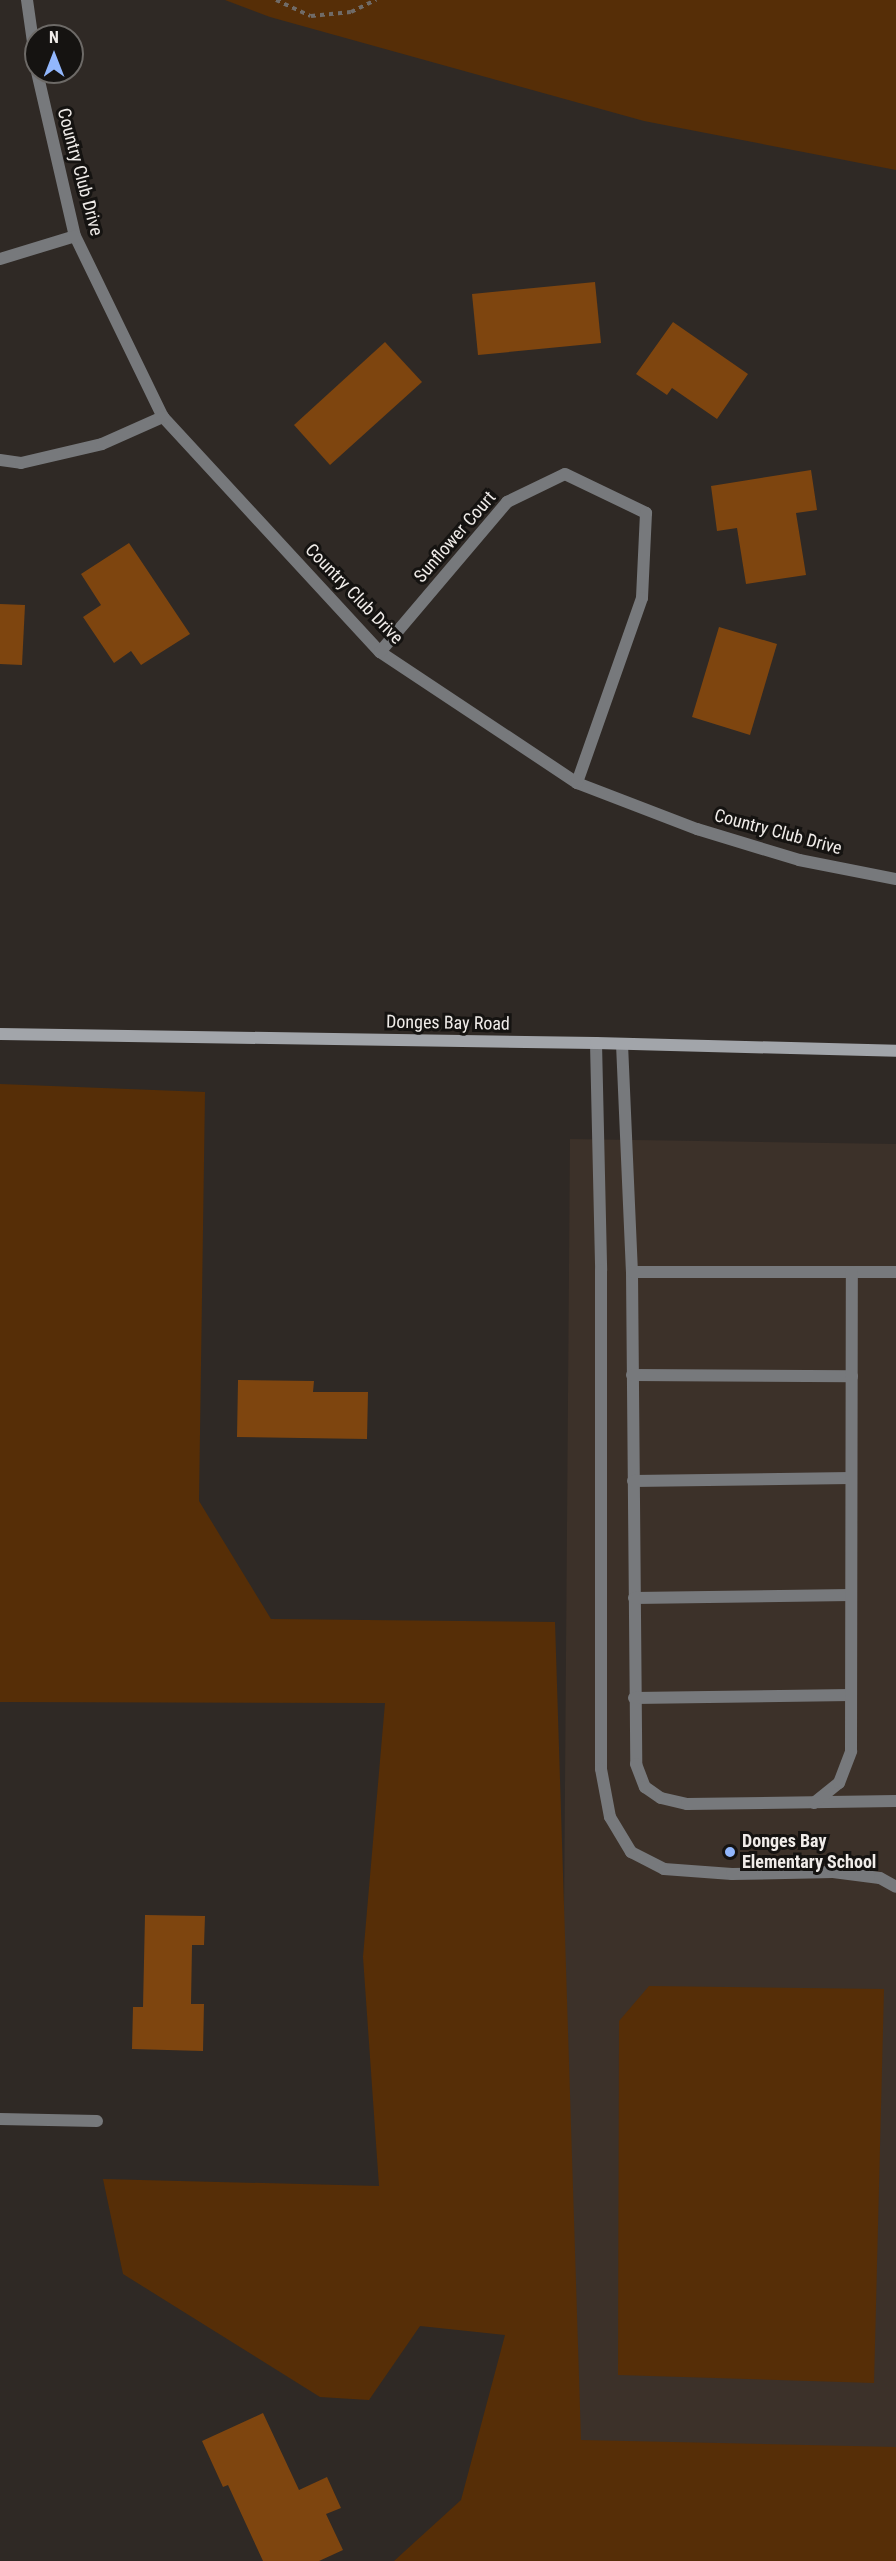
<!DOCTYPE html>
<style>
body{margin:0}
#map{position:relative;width:896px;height:2561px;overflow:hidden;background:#2f2925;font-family:"Roboto Condensed",sans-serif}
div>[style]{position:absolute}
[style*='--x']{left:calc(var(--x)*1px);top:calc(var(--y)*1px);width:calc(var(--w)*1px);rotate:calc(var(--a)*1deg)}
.built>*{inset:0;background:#3c3129}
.green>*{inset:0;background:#562e07}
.building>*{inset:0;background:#7e450f}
.path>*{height:4px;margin-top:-2px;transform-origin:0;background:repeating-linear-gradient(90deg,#706b67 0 4.5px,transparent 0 9px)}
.lane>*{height:12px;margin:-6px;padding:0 6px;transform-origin:6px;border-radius:6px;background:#77797c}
.street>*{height:12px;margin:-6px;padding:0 6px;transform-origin:6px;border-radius:6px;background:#77797c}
.secondary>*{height:12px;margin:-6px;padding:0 6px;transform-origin:6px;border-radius:6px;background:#a2a5aa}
.dots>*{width:16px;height:16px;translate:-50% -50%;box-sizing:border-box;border:3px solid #151311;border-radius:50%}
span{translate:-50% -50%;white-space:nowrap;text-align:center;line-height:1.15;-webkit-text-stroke:6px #151311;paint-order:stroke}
.street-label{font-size:18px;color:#f0ece9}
.poi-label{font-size:18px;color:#f0ece9;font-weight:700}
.left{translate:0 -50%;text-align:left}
.north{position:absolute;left:24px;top:24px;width:60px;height:60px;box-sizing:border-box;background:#151311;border:2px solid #6d6a67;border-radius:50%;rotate:0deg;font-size:16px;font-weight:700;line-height:24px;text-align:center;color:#f0ece9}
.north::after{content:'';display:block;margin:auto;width:21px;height:27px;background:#92b7fd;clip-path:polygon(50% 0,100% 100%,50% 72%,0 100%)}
</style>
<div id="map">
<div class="built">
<i style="clip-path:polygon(570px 1139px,896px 1144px,896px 2561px,559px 2561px)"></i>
</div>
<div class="green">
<i style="clip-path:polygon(225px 0,896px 0,896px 170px,644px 121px,270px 17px)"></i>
<i style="clip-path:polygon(0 1084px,205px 1092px,199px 1501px,271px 1619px,555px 1622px,581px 2440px,896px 2447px,896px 2561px,394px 2561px,461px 2500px,505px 2335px,420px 2326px,369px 2400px,320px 2397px,123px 2274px,103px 2179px,379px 2186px,363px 1957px,385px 1703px,0 1702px)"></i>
<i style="clip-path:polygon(649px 1986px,884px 1989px,874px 2383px,618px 2375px,619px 2021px)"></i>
</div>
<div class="building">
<i style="clip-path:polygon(595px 282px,601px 343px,478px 355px,472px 294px)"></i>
<i style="clip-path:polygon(673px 322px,748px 374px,717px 419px,672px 388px,667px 395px,636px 374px)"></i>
<i style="clip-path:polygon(385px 342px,422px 382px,330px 465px,294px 425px)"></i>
<i style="clip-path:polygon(811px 470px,817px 510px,796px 513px,806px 575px,746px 584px,737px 528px,717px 531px,711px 486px)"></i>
<i style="clip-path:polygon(129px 543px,190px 634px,141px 665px,131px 651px,114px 663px,83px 617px,101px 605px,81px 574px)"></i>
<i style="clip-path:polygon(0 604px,25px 605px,22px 665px,0 664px)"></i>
<i style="clip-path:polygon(719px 627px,777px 644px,750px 735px,692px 717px)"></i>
<i style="clip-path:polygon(238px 1380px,314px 1381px,313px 1392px,368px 1392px,367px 1439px,237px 1437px)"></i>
<i style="clip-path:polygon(145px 1915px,205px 1916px,204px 1945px,192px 1945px,191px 2004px,204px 2004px,203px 2051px,132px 2049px,133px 2007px,143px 2007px)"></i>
<i style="clip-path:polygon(263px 2413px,299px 2490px,327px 2477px,341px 2508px,326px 2514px,343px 2550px,319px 2561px,263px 2561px,228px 2485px,223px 2487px,202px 2441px)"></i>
</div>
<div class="path">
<i style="--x:276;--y:0;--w:38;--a:25"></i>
<i style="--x:311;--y:16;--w:40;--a:-5.7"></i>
<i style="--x:351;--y:12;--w:28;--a:-26"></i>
</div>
<div class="lane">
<i style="--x:596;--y:1043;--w:227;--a:88.7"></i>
<i style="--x:601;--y:1270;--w:499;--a:90"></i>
<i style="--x:601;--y:1769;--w:49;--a:79.4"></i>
<i style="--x:610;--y:1817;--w:41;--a:59"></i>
<i style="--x:631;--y:1852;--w:37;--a:27"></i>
<i style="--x:664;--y:1869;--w:68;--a:4.2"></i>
<i style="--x:732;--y:1874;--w:101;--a:-1.1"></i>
<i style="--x:833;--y:1872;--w:47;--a:7.3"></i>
<i style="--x:880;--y:1878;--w:18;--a:29"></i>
<i style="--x:622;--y:1044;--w:228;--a:87.5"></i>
<i style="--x:632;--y:1272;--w:492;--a:89.5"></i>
<i style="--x:636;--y:1764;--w:25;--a:69"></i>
<i style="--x:645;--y:1787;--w:19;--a:35"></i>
<i style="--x:661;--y:1798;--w:27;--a:13"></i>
<i style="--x:687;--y:1804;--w:209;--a:-0.8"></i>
<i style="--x:632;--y:1272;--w:264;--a:0"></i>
<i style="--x:632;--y:1375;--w:220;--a:0.3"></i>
<i style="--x:633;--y:1481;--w:218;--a:-0.8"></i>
<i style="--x:634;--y:1598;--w:217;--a:-0.8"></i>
<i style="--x:634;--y:1698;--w:217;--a:-0.8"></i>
<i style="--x:814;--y:1803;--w:32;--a:-39"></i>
<i style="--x:839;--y:1783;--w:34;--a:-69"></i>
<i style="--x:851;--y:1751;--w:479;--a:-89.9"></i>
<i style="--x:0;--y:2119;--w:97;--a:1.2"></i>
</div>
<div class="street">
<i style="--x:27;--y:0;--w:64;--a:81.9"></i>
<i style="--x:37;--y:72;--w:168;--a:77"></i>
<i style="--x:75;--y:236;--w:201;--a:64.1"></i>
<i style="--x:163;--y:417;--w:320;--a:47.3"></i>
<i style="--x:380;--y:652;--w:237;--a:33.6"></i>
<i style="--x:577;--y:783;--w:129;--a:21"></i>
<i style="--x:697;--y:829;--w:107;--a:16.9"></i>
<i style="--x:799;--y:860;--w:99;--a:11.1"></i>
<i style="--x:0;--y:259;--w:78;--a:-17"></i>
<i style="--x:0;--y:460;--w:21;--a:8"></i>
<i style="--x:21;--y:463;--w:83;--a:-13.2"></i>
<i style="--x:102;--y:444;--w:67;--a:-23.9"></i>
<i style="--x:380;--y:652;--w:197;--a:-49.7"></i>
<i style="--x:507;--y:502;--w:64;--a:-25.8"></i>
<i style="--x:565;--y:474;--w:90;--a:25.7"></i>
<i style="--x:646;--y:513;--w:85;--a:92.7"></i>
<i style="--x:642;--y:598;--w:196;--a:109.4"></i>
</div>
<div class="secondary">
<i style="--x:0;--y:1034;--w:596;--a:0.87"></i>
<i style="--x:596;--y:1043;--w:300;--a:1.5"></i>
</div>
<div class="dots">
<i style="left:730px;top:1852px;background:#92b7fd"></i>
</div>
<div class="street-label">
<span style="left:80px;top:172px;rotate:75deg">Country Club Drive</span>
<span style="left:455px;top:537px;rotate:-49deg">Sunflower Court</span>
<span style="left:354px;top:594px;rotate:46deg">Country Club Drive</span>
<span style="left:778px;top:832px;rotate:15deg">Country Club Drive</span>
<span style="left:448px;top:1023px;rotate:1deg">Donges Bay Road</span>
</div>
<div class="poi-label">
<span class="left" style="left:742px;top:1852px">Donges Bay<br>Elementary School</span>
</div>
<div class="north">N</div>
</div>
